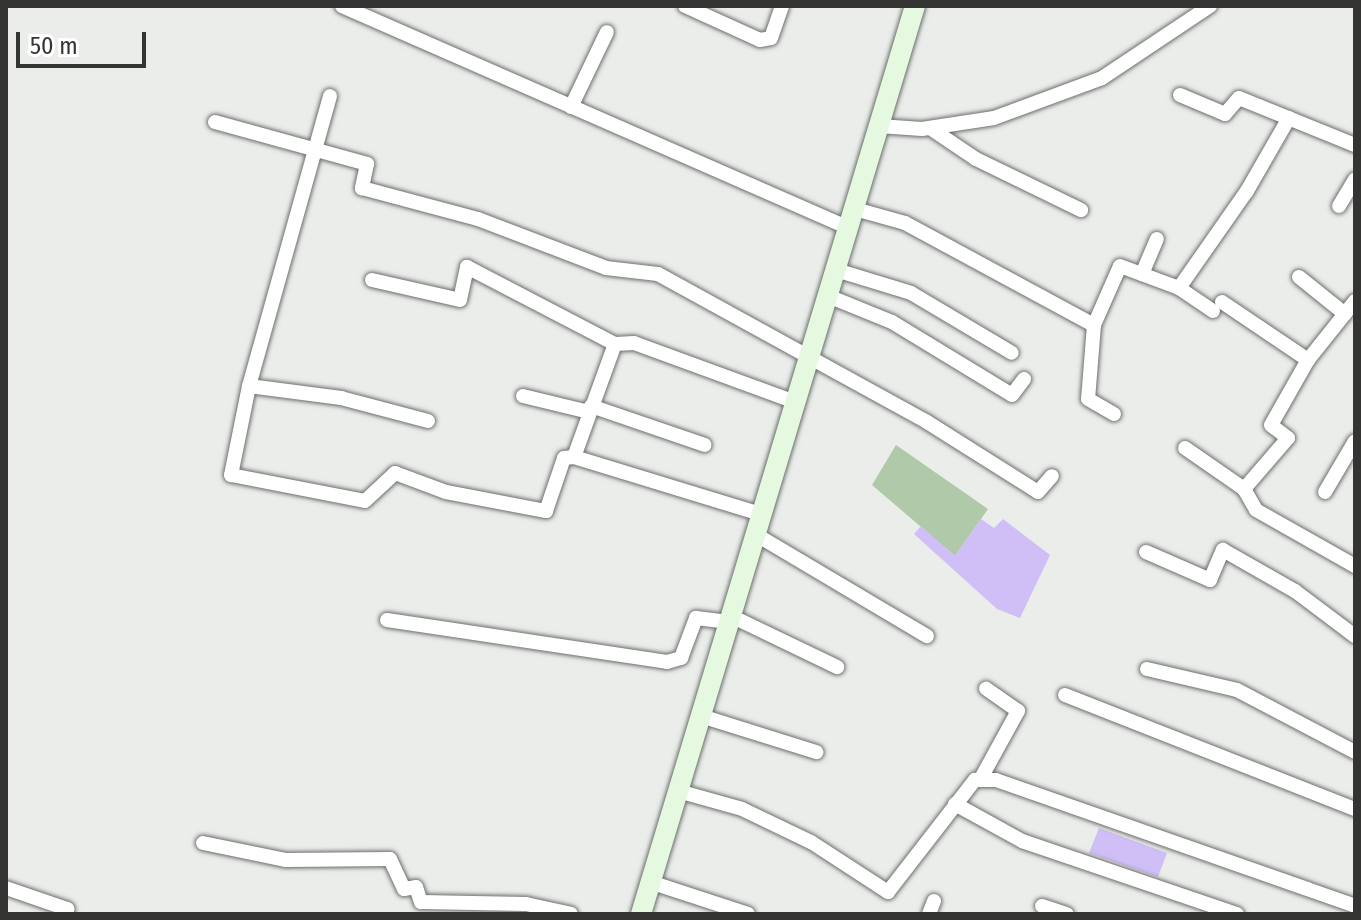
<!DOCTYPE html>
<style>
body{margin:0}
#map{position:relative;width:1361px;height:920px;overflow:hidden;background:#eaede9;font-family:"Fira Sans Condensed",sans-serif}
div>[style]{position:absolute}
[style*='--x']{left:calc(var(--x)*1px);top:calc(var(--y)*1px);width:calc(var(--w)*1px);rotate:calc(var(--a)*1deg)}
.green>*{inset:0;background:#afc9a9}
.building>*{inset:0;background:#d0bef7}
.roads{filter:drop-shadow(0 0 2px #6c6f6c) drop-shadow(0 0 2px #6c6f6c)}
.minor>*{height:14px;margin:-7px;padding:0 7px;transform-origin:7px;border-radius:7px;background:#fff}
.secondary>*{height:20px;margin:-10px;padding:0 10px;transform-origin:10px;border-radius:10px;background:#e4f9df}
span{translate:-50% -50%;white-space:nowrap;text-align:center;line-height:1.15;-webkit-text-stroke:8px #fff;paint-order:stroke}
.frame{position:absolute;inset:0;border:8px solid #343533;pointer-events:none}
.scale{position:absolute;left:16px;top:32px;width:130px;height:36px;box-sizing:border-box;border:4px solid #343533;border-top:0;padding-left:10px;font-size:24px;line-height:28px;white-space:nowrap;color:#343533;-webkit-text-stroke:6px #fff;paint-order:stroke}
</style>
<div id="map">
<div class="green">
<i style="clip-path:polygon(896px 445px,988px 509px,955px 556px,872px 485px)"></i>
</div>
<div class="building">
<i style="clip-path:polygon(981px 519px,994px 528px,1003px 519px,1050px 555px,1020px 618px,997px 609px,914px 534px,921px 526px,955px 556px)"></i>
<i style="clip-path:polygon(1099px 828px,1167px 853px,1158px 877px,1089px 853px)"></i>
</div>
<div class="roads">
<div class="minor">
<i style="--x:342;--y:6;--w:553;--a:23.65"></i>
<i style="--x:685;--y:6;--w:82;--a:24.4"></i>
<i style="--x:760;--y:40;--w:11;--a:-10"></i>
<i style="--x:771;--y:38;--w:34;--a:-71"></i>
<i style="--x:1180;--y:95;--w:49;--a:22.9"></i>
<i style="--x:1225;--y:114;--w:21;--a:-49"></i>
<i style="--x:1239;--y:98;--w:125;--a:22.1"></i>
<i style="--x:330;--y:96;--w:301;--a:105.6"></i>
<i style="--x:249;--y:386;--w:91;--a:101.4"></i>
<i style="--x:231;--y:475;--w:136;--a:11"></i>
<i style="--x:365;--y:501;--w:41;--a:-43"></i>
<i style="--x:395;--y:473;--w:54;--a:20.4"></i>
<i style="--x:446;--y:492;--w:102;--a:10.8"></i>
<i style="--x:546;--y:511;--w:56;--a:-71.2"></i>
<i style="--x:564;--y:458;--w:10;--a:-6"></i>
<i style="--x:574;--y:457;--w:195;--a:17"></i>
<i style="--x:571;--y:107;--w:83;--a:-64.4"></i>
<i style="--x:215;--y:122;--w:158;--a:15.4"></i>
<i style="--x:367;--y:164;--w:25;--a:102"></i>
<i style="--x:362;--y:188;--w:120;--a:15"></i>
<i style="--x:478;--y:219;--w:137;--a:20.9"></i>
<i style="--x:606;--y:268;--w:52;--a:6.6"></i>
<i style="--x:658;--y:274;--w:307;--a:28.8"></i>
<i style="--x:927;--y:422;--w:131;--a:32.2"></i>
<i style="--x:1038;--y:492;--w:21;--a:-49"></i>
<i style="--x:879;--y:126;--w:43;--a:4"></i>
<i style="--x:922;--y:129;--w:73;--a:-8.7"></i>
<i style="--x:994;--y:118;--w:115;--a:-20.3"></i>
<i style="--x:1102;--y:78;--w:130;--a:-33.7"></i>
<i style="--x:930;--y:128;--w:55;--a:34"></i>
<i style="--x:976;--y:159;--w:117;--a:25.9"></i>
<i style="--x:1339;--y:206;--w:31;--a:-59"></i>
<i style="--x:855;--y:209;--w:52;--a:15.6"></i>
<i style="--x:905;--y:223;--w:215;--a:28.4"></i>
<i style="--x:1094;--y:325;--w:64;--a:-66.2"></i>
<i style="--x:1120;--y:266;--w:63;--a:20.4"></i>
<i style="--x:1179;--y:288;--w:41;--a:34.1"></i>
<i style="--x:836;--y:270;--w:78;--a:17"></i>
<i style="--x:911;--y:293;--w:117;--a:30.7"></i>
<i style="--x:1142;--y:274;--w:38;--a:-67"></i>
<i style="--x:1299;--y:277;--w:59;--a:38.8"></i>
<i style="--x:372;--y:280;--w:90;--a:12.8"></i>
<i style="--x:460;--y:300;--w:34;--a:-78"></i>
<i style="--x:467;--y:267;--w:167;--a:27.5"></i>
<i style="--x:615;--y:344;--w:19;--a:-3"></i>
<i style="--x:634;--y:343;--w:171;--a:20.1"></i>
<i style="--x:1179;--y:288;--w:118;--a:-55"></i>
<i style="--x:1247;--y:191;--w:84;--a:-60.1"></i>
<i style="--x:828;--y:296;--w:69;--a:22.1"></i>
<i style="--x:892;--y:322;--w:140;--a:31.3"></i>
<i style="--x:1012;--y:395;--w:20;--a:-53"></i>
<i style="--x:1222;--y:302;--w:104;--a:34"></i>
<i style="--x:1094;--y:325;--w:74;--a:94.6"></i>
<i style="--x:1088;--y:399;--w:30;--a:30"></i>
<i style="--x:249;--y:386;--w:93;--a:7.4"></i>
<i style="--x:341;--y:398;--w:90;--a:14.8"></i>
<i style="--x:523;--y:396;--w:68;--a:13.6"></i>
<i style="--x:591;--y:406;--w:120;--a:18.9"></i>
<i style="--x:1185;--y:448;--w:72;--a:34.8"></i>
<i style="--x:1244;--y:489;--w:24;--a:60"></i>
<i style="--x:1256;--y:510;--w:114;--a:29.5"></i>
<i style="--x:574;--y:457;--w:120;--a:-70.1"></i>
<i style="--x:1244;--y:489;--w:67;--a:-49.2"></i>
<i style="--x:1288;--y:438;--w:21;--a:-143"></i>
<i style="--x:1271;--y:425;--w:75;--a:-60.4"></i>
<i style="--x:1308;--y:360;--w:75;--a:-51.5"></i>
<i style="--x:1325;--y:492;--w:59;--a:-59.5"></i>
<i style="--x:755;--y:534;--w:200;--a:30.7"></i>
<i style="--x:1146;--y:552;--w:70;--a:23.6"></i>
<i style="--x:1210;--y:580;--w:33;--a:-67"></i>
<i style="--x:1223;--y:550;--w:83;--a:29.7"></i>
<i style="--x:1295;--y:591;--w:75;--a:36.9"></i>
<i style="--x:731;--y:616;--w:118;--a:25.7"></i>
<i style="--x:387;--y:620;--w:283;--a:8.5"></i>
<i style="--x:667;--y:662;--w:15;--a:-16"></i>
<i style="--x:681;--y:658;--w:43;--a:-69.4"></i>
<i style="--x:696;--y:618;--w:33;--a:7"></i>
<i style="--x:1147;--y:669;--w:92;--a:13.1"></i>
<i style="--x:1237;--y:690;--w:133;--a:27.7"></i>
<i style="--x:1065;--y:695;--w:312;--a:21.5"></i>
<i style="--x:701;--y:716;--w:121;--a:17.4"></i>
<i style="--x:980;--y:780;--w:79;--a:-61.2"></i>
<i style="--x:1018;--y:711;--w:39;--a:-145"></i>
<i style="--x:678;--y:791;--w:66;--a:15.7"></i>
<i style="--x:742;--y:809;--w:76;--a:25.6"></i>
<i style="--x:811;--y:842;--w:92;--a:33"></i>
<i style="--x:888;--y:892;--w:142;--a:-52.2"></i>
<i style="--x:975;--y:780;--w:21;--a:0"></i>
<i style="--x:996;--y:780;--w:380;--a:19.3"></i>
<i style="--x:955;--y:804;--w:77;--a:28.9"></i>
<i style="--x:1022;--y:841;--w:227;--a:18.8"></i>
<i style="--x:203;--y:843;--w:85;--a:11.6"></i>
<i style="--x:286;--y:860;--w:104;--a:-0.6"></i>
<i style="--x:390;--y:859;--w:33;--a:65"></i>
<i style="--x:404;--y:889;--w:12;--a:-9"></i>
<i style="--x:416;--y:887;--w:16;--a:72"></i>
<i style="--x:421;--y:902;--w:105;--a:1.1"></i>
<i style="--x:526;--y:904;--w:46;--a:12.5"></i>
<i style="--x:650;--y:882;--w:103;--a:18.1"></i>
<i style="--x:6;--y:888;--w:65;--a:19"></i>
<i style="--x:67;--y:909;--w:5;--a:90"></i>
<i style="--x:1042;--y:906;--w:26;--a:18"></i>
<i style="--x:929;--y:914;--w:14;--a:-69"></i>
</div>
<div class="secondary">
<i style="--x:641;--y:914;--w:948;--a:-73.21"></i>
</div>
</div>
<div class="frame"></div>
<div class="scale">50 m</div>
</div>
